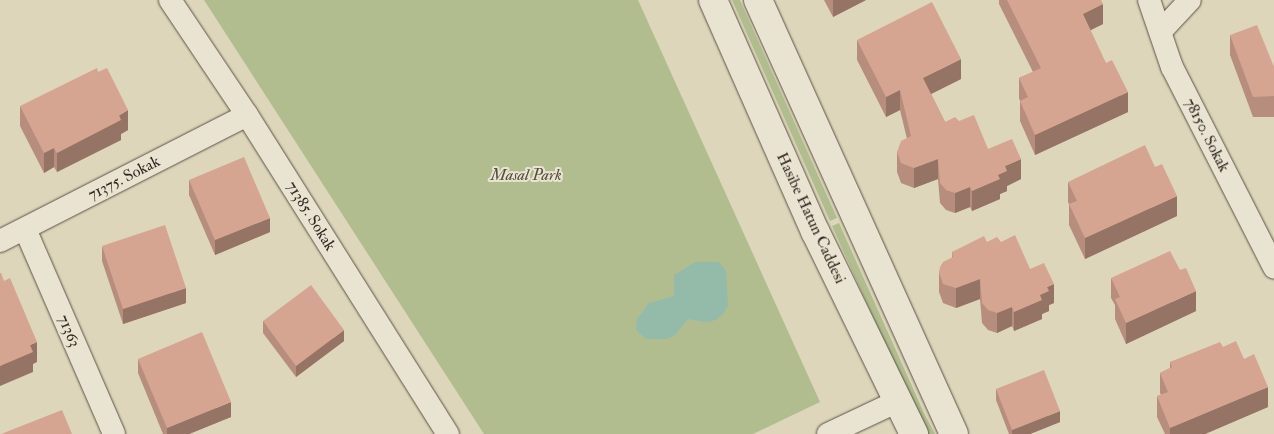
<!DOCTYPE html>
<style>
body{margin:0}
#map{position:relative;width:1274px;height:434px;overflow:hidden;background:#ddd6ba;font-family:"IM FELL Double Pica",serif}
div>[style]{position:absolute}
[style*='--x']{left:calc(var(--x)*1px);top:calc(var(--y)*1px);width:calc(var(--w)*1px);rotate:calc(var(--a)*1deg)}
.green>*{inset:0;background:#b2bd8f}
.water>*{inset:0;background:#94baaa}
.roads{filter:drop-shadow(0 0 1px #5d5146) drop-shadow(0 0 1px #5d5146)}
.street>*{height:22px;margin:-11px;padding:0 11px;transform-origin:11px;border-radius:11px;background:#e9e4d2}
.secondary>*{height:28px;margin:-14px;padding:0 14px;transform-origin:14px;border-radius:14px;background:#e9e4d2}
.wall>*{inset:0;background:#b78e7e}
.shaded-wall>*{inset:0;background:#957466}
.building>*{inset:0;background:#d5a592}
span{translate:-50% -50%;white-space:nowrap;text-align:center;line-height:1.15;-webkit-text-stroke:4px #e9e4d2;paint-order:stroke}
.street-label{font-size:16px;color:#32251f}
.park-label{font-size:16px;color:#524b3b;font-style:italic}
</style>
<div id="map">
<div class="green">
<i style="clip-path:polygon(204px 0,638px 0,820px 402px,753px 434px,484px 434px)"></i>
<i style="clip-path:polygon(732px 0,740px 0,837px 218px,830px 221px)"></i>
<i style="clip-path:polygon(839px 223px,925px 415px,935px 434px,926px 434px,918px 417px,832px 226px)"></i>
</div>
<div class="water">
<i style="clip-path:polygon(695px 262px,719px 262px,726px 271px,728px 305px,724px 313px,716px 320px,707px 322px,688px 319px,675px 335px,667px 339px,646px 339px,636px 330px,637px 319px,649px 303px,674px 296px,674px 275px)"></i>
</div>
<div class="roads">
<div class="street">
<i style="--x:170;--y:0;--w:138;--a:56.2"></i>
<i style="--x:247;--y:115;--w:377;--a:57.8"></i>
<i style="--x:1149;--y:0;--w:71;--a:71.1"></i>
<i style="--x:1172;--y:67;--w:225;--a:63"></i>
<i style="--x:1161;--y:31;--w:42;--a:-46.9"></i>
<i style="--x:25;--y:229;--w:223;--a:66.5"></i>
<i style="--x:0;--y:241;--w:277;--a:-27"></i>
<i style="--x:828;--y:434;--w:77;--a:-25.2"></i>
</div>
<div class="secondary">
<i style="--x:713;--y:0;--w:253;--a:66.2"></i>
<i style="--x:815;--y:231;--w:226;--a:64"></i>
<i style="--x:758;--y:0;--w:476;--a:65.7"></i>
</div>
</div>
<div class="wall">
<i style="clip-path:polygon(824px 0,866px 0,833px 17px)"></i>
<i style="clip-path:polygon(999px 0,1101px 0,1103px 24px,1090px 30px,1128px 112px,1035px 155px,1020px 121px,1020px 101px,1019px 98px,1019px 78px,1033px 72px,999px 4px)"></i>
<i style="clip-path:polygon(1230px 35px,1274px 67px,1274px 117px,1253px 117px,1230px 55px)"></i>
<i style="clip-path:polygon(857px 40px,961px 79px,931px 94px,945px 122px,988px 149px,1021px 179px,1007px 186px,1007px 191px,1000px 194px,1000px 199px,972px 211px,970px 207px,955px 213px,946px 210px,940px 203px,938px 179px,914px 188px,901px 183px,897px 172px,897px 152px,907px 139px,900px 110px,886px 117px,857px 60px)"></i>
<i style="clip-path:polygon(20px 106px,128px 130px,121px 134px,121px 140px,57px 172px,54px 167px,44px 173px,20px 126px)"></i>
<i style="clip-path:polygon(189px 180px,270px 232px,215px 255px,189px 195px)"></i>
<i style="clip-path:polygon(1068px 182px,1177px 216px,1085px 259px,1069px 225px,1069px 204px,1068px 202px)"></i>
<i style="clip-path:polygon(987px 242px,1030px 269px,1054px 303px,1049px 305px,1049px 311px,1042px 314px,1042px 319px,1014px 331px,1012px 326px,997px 333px,988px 330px,982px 323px,980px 299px,956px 308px,943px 303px,939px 292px,939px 272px,952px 258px,952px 252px)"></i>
<i style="clip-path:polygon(102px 246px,186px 303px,123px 324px,102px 261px)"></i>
<i style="clip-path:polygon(1111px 278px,1196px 311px,1126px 344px,1115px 319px,1115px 305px,1111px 298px)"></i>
<i style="clip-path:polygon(263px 321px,344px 341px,296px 377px,263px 333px)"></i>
<i style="clip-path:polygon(1223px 347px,1244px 359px,1268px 407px,1205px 434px,1165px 434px,1157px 417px,1157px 396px,1161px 395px,1160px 393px,1160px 373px,1170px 368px,1170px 362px)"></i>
<i style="clip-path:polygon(138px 359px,231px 417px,189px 434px,163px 434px,138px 373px)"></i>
<i style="clip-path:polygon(996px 389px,1060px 422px,1030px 434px,1009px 434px,996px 400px)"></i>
</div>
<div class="shaded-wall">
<i style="clip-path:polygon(833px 0,866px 0,833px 17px)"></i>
<i style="clip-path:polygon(1103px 4px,1103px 24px,1083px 34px,1083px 14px)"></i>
<i style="clip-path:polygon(961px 59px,961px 79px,923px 98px,923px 78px)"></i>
<i style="clip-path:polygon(900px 90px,900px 110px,886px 117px,886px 97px)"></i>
<i style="clip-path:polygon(1128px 92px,1128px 112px,1035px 155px,1035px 135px)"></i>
<i style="clip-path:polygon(128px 110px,128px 130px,121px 134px,121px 140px,57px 172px,57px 153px)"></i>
<i style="clip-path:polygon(54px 148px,54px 167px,44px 173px,44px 153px)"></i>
<i style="clip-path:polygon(938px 159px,938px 179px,914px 188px,914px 168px)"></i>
<i style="clip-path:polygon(1021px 159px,1021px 179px,1007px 186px,1007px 191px,1000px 194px,1000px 199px,972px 211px,972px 191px,998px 175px,1005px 166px)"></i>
<i style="clip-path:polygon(970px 187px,970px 207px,955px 213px,955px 193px)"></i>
<i style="clip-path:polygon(1177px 196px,1177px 216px,1085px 259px,1085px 238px)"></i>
<i style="clip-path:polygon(270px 218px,270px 232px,215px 255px,215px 240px)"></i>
<i style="clip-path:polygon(980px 279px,980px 299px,956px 308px,956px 288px)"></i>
<i style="clip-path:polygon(1054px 284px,1054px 303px,1049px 305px,1049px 311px,1042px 314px,1042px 319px,1014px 331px,1014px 312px,1040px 295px,1047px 287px)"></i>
<i style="clip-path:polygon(186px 288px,186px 303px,123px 324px,123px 309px)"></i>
<i style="clip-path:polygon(1196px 291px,1196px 311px,1126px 344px,1126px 323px)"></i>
<i style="clip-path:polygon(1012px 307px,1012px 326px,997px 333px,997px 313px)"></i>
<i style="clip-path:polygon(344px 330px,344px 341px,296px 377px,296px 366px)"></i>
<i style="clip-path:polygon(37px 342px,37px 362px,33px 364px,33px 372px,0 386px,0 366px,30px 345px)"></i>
<i style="clip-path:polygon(1268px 387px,1268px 407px,1205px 434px,1170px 434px,1170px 428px)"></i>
<i style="clip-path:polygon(231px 402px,231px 417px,189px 434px,167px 434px,167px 428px)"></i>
<i style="clip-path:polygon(1060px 411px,1060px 422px,1030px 434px,1012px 434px,1012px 430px)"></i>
</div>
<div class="building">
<i style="clip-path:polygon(1007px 0,1101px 0,1103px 4px,1083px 14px,1106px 63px,1112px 60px,1128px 92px,1035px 135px,1020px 101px,1028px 97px,1019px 78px,1041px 68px)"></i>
<i style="clip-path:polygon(932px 2px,961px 59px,923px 78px,945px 122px,955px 117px,959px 121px,974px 115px,988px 149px,1012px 139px,1021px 159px,1005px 166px,1007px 171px,998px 175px,1000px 179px,972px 191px,970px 187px,955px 193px,946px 190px,940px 183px,938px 159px,914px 168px,901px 163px,897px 152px,901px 141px,911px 136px,900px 90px,886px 97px,857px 40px)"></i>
<i style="clip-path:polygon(1257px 25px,1274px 67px,1274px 96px,1253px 97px,1230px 35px)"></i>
<i style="clip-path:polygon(97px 68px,98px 72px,107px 68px,128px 110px,119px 115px,121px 120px,57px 153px,54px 148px,44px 153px,20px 106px)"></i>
<i style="clip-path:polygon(1145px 145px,1155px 167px,1162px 164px,1177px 196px,1085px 238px,1069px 204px,1077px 201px,1068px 182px)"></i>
<i style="clip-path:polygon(244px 157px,270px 218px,215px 240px,189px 180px)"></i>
<i style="clip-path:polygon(165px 225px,186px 288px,123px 309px,102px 246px)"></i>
<i style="clip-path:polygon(1015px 235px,1030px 269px,1044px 263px,1054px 284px,1047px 287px,1049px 291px,1040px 295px,1042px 300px,1014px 312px,1012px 307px,997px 313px,988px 310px,982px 303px,980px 279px,956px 288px,943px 284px,939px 272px,940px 267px,943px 262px,953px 257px,952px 252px,984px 236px,987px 242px,997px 237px,1001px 242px)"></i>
<i style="clip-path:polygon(1170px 251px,1180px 270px,1186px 268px,1196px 291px,1126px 323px,1115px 299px,1120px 297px,1111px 278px)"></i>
<i style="clip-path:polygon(0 273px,1px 273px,4px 281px,10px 278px,37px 342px,30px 345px,33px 352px,0 366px)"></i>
<i style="clip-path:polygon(311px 285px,344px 330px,296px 366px,263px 321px)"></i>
<i style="clip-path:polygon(202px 332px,231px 402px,167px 428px,138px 359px)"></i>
<i style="clip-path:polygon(1236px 341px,1244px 359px,1254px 354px,1268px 387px,1170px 428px,1157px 396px,1168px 392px,1160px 373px,1172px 367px,1170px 362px,1220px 342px,1223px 347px)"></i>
<i style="clip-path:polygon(1044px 370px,1060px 411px,1012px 430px,996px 389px)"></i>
<i style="clip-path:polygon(62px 410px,72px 434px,1px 434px)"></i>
</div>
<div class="street-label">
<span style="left:1207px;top:135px;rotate:63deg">78150. Sokak</span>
<span style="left:124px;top:178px;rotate:-27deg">71375. Sokak</span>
<span style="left:311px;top:216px;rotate:58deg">71385. Sokak</span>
<span style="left:811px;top:218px;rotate:65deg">Hasibe Hatun Caddesi</span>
<span style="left:69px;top:331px;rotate:67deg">71363</span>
</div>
<div class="park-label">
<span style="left:526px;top:175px">Masal Park</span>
</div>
</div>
